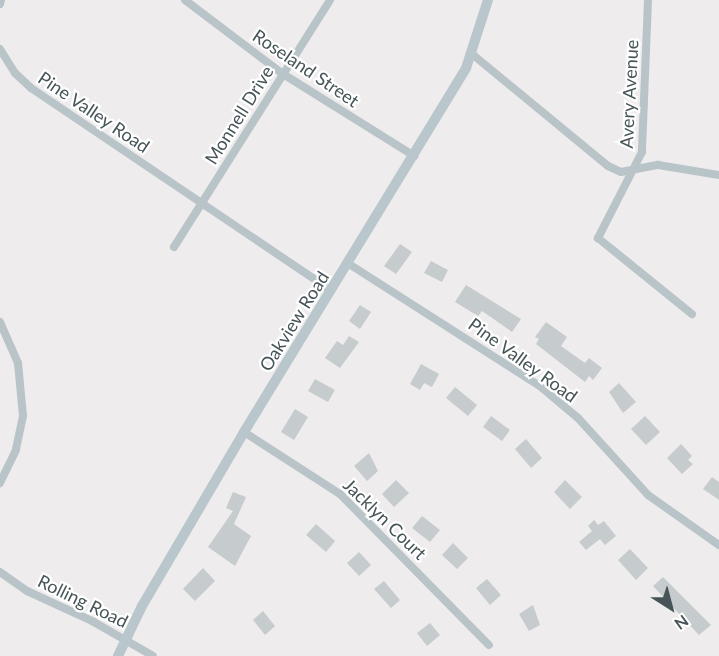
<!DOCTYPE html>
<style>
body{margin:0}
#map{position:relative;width:719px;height:656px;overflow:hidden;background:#efeced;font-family:Lato,sans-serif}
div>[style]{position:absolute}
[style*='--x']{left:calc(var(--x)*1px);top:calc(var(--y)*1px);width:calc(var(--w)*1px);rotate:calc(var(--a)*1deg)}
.building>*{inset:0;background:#c6cbce}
.street>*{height:8px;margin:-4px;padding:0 4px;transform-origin:4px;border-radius:4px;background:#b9c4c8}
.secondary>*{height:10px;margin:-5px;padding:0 5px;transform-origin:5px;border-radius:5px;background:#b9c7cd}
span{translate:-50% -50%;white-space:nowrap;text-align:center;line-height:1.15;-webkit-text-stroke:4.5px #fff;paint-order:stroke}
.street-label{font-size:18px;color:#465458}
.north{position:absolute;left:641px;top:578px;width:60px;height:60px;-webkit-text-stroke:4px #fff;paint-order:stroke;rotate:144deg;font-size:16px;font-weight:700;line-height:24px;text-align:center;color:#465458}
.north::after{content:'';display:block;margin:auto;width:21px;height:27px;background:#465458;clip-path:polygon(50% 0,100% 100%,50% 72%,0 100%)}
</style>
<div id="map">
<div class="building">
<i style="clip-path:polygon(400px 244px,412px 252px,396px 274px,384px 266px)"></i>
<i style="clip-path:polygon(431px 261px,448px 270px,442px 282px,424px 273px)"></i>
<i style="clip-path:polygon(466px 285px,521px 319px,512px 332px,482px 311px,478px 316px,455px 302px)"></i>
<i style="clip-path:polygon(360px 305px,371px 312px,360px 329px,349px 321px)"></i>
<i style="clip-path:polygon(546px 322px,567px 337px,561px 346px,585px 363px,589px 358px,602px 368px,593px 380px,589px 376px,585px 382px,536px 344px,539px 339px,535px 337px)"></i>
<i style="clip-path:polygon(349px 336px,359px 342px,340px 368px,325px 358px,337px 341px,343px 345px)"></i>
<i style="clip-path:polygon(421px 364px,439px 374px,432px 387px,424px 383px,420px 390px,410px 384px)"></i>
<i style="clip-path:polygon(315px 379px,335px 390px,328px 402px,308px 391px)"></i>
<i style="clip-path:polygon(619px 383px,636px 402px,623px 413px,609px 392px)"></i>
<i style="clip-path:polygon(455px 387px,477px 405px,468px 416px,446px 398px)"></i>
<i style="clip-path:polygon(295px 409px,308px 417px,294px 440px,281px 432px)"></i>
<i style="clip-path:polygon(491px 416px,510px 430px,502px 441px,483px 427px)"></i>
<i style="clip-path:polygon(645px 416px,660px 432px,646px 445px,631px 429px)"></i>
<i style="clip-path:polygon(526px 439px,542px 458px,531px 468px,515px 449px)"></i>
<i style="clip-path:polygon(681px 444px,692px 456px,688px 460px,693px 464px,682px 474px,667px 458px)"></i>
<i style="clip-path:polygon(369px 453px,378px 471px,367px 481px,354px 466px)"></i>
<i style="clip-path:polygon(712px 477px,719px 482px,719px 500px,703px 489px)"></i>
<i style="clip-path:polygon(396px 480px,409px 493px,394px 507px,382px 494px)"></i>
<i style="clip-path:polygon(565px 480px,582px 497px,570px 509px,554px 492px)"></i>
<i style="clip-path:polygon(233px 492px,246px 497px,234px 524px,251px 536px,235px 566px,208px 547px,233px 511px,226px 508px)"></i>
<i style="clip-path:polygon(422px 516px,440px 530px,430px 542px,412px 528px)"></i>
<i style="clip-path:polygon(594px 520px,598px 525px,604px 521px,616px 536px,605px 545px,600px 539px,586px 550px,579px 542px,592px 531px,588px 526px)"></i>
<i style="clip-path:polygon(316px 524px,335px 541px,326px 552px,306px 535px)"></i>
<i style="clip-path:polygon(453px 543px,468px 558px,457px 569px,442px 555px)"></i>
<i style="clip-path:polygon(630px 549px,648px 568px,636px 580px,618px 560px)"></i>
<i style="clip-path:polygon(359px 552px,371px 565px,359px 576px,347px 563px)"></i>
<i style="clip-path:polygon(203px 568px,215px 581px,195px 601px,183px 589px)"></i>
<i style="clip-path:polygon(663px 577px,711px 625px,699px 635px,653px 586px)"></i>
<i style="clip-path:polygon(487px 579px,501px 595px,490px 605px,476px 588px)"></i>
<i style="clip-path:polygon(384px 581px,400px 600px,391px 608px,374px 589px)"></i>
<i style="clip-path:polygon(533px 605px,540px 625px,529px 631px,519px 614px)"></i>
<i style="clip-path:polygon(263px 611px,275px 626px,265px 635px,253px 620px)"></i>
<i style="clip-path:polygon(430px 623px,440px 635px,427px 646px,417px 633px)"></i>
</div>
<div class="street">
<i style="--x:185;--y:0;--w:123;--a:37.1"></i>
<i style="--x:283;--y:74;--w:155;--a:32"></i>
<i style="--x:648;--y:0;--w:152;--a:92.3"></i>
<i style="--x:642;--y:152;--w:97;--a:117.1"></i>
<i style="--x:598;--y:238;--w:121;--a:39"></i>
<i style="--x:0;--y:4;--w:4;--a:-76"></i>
<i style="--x:0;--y:49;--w:28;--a:58"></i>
<i style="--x:15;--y:73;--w:22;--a:43"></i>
<i style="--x:31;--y:88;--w:362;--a:34"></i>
<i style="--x:472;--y:54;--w:176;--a:39.5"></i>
<i style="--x:608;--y:166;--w:14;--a:25"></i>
<i style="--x:621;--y:172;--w:38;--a:-11"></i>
<i style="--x:658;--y:165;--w:62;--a:9.3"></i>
<i style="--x:174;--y:247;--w:292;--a:-57.7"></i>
<i style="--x:349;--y:264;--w:228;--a:32.6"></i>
<i style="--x:541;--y:387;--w:48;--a:40"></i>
<i style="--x:578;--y:418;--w:104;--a:47.7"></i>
<i style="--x:648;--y:495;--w:87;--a:35.2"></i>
<i style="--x:0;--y:322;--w:45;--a:66.3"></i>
<i style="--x:18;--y:363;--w:53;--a:84.6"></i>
<i style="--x:23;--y:416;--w:35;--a:102"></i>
<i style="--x:16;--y:450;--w:37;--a:116"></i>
<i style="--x:244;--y:432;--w:114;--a:32.9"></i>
<i style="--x:340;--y:494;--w:212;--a:45.4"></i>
<i style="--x:0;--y:572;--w:33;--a:35"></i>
<i style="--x:27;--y:591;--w:72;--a:24.8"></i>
<i style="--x:92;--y:621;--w:70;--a:29.8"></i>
</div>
<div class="secondary">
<i style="--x:118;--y:656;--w:55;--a:-64.4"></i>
<i style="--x:142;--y:606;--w:202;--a:-59.6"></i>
<i style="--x:244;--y:432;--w:426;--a:-58.6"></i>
<i style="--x:466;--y:68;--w:71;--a:-72.1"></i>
</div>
<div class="street-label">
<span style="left:306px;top:68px;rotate:34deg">Roseland Street</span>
<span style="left:629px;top:94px;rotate:-87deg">Avery Avenue</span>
<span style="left:94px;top:112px;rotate:34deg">Pine Valley Road</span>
<span style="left:239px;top:115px;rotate:-58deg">Monnell Drive</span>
<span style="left:294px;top:321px;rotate:-58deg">Oakview Road</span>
<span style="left:523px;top:360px;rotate:36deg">Pine Valley Road</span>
<span style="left:385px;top:519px;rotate:44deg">Jacklyn Court</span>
<span style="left:83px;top:601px;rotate:26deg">Rolling Road</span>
</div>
<div class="north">N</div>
</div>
